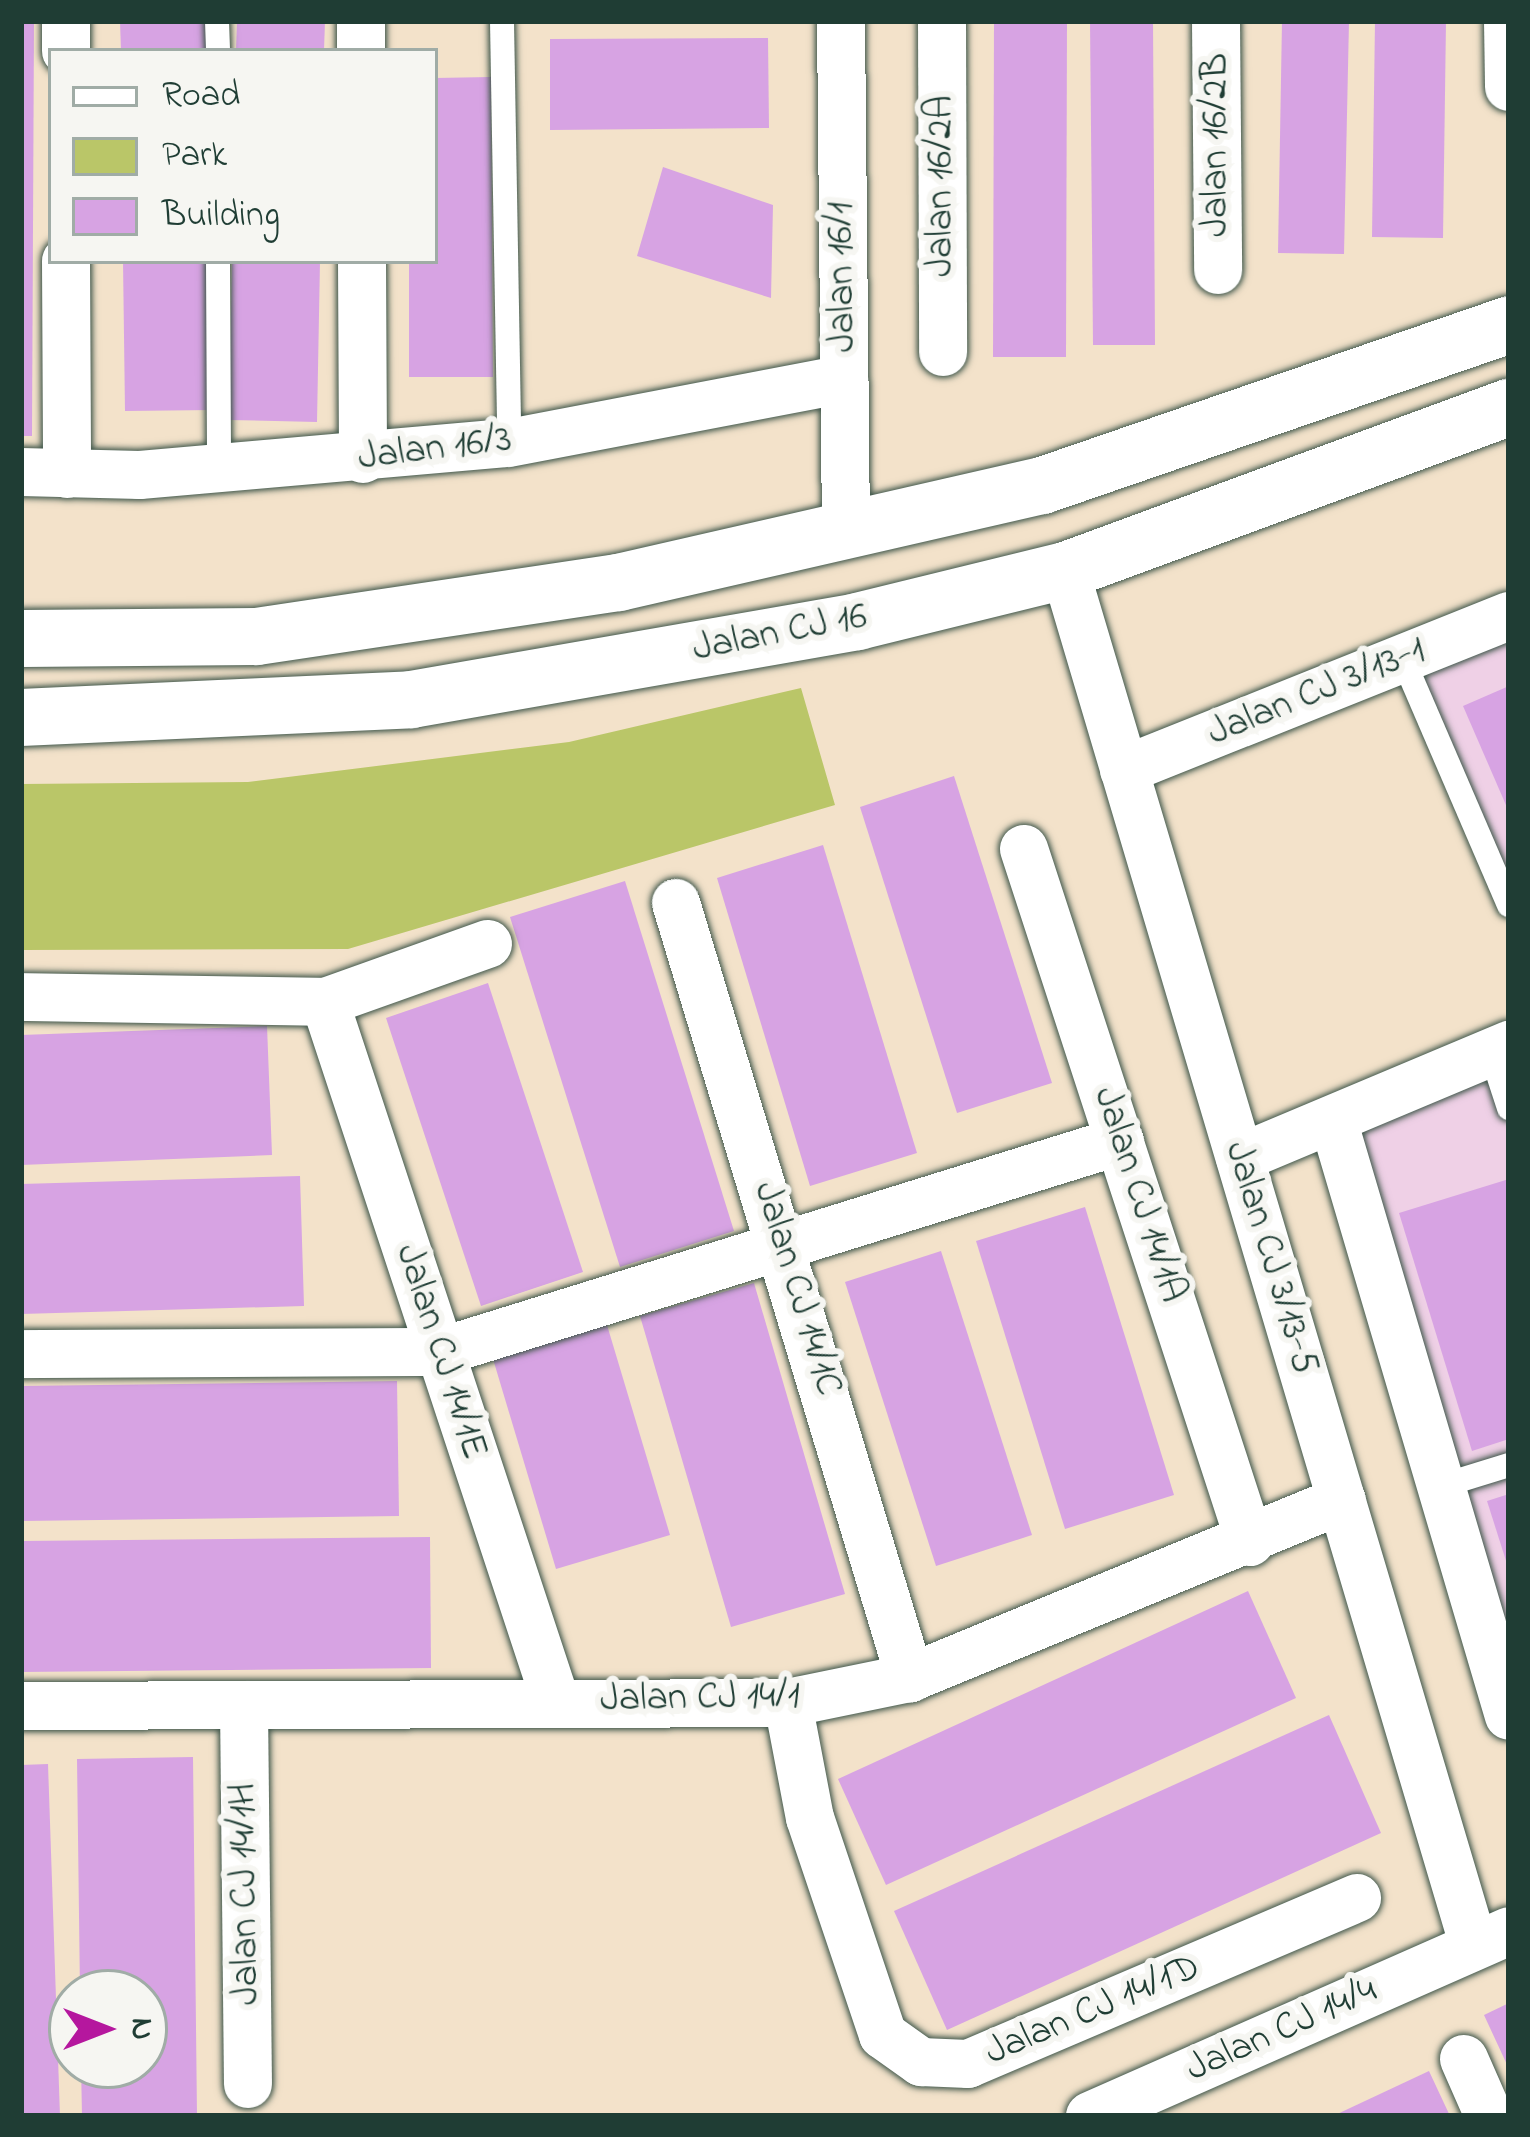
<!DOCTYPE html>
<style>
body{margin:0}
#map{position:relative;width:1530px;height:2137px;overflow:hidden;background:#f3e2ca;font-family:"Indie Flower",sans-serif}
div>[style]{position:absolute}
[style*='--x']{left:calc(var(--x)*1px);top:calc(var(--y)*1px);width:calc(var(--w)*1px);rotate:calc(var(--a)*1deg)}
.built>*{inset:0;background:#efd0e6}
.green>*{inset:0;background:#bac668}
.building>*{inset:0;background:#d7a3e3}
.roads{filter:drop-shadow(0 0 3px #3f564a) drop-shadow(0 0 3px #3f564a)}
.service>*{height:24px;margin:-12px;padding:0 12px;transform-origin:12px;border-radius:12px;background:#fff}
.minor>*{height:48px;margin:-24px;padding:0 24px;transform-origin:24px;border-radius:24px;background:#fff}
.tertiary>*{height:57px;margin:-28.5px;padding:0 28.5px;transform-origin:28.5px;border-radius:28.5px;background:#fff}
span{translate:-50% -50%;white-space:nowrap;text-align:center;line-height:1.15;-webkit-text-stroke:12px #f6f6f2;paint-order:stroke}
.street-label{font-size:39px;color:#1f3d34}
.frame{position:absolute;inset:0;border:24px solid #1f3d34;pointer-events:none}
.legend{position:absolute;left:48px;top:48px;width:390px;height:216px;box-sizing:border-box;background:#f6f6f2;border:3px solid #a0aca6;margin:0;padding:15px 21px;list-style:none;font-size:36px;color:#1f3d34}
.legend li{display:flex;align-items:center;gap:24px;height:60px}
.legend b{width:60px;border:3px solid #a0aca6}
.north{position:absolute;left:48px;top:1969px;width:120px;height:120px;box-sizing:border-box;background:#f6f6f2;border:3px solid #a0aca6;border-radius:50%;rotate:90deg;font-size:33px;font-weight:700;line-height:48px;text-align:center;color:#1f3d34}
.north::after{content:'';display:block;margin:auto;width:42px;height:54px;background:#b5179e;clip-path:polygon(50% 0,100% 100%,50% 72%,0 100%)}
</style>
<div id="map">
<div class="built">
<i style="clip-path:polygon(1509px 632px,1509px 877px,1418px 668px)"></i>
<i style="clip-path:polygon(1509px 1061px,1509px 1664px,1351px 1130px)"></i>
</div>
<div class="green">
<i style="clip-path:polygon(801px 688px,835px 805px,348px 949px,21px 950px,21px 784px,248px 782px,569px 742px)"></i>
</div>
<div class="building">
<i style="clip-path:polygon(21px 21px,34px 21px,32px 436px,21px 436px)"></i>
<i style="clip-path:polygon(120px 21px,208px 21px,208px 51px,121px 51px)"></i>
<i style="clip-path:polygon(237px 21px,325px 21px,324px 51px,236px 51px)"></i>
<i style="clip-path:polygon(994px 21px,1067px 21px,1066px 357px,993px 357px)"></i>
<i style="clip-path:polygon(1090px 21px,1153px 21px,1155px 345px,1093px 345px)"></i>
<i style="clip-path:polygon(1282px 21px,1349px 21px,1344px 254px,1278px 253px)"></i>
<i style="clip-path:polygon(1375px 21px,1446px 21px,1443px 238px,1372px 237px)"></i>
<i style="clip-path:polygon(768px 38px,769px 128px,550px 130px,550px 39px)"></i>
<i style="clip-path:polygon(491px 77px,493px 377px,409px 377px,409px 261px,435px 261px,435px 78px)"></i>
<i style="clip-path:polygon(663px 167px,773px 205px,771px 298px,637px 256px)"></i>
<i style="clip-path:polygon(123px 261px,211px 261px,213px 410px,125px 411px)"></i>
<i style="clip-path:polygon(232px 261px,320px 261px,317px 422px,229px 420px)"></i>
<i style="clip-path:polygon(1509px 686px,1509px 812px,1463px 706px)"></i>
<i style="clip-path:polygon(954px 776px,1052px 1083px,957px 1113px,860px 807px)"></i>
<i style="clip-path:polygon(823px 845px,917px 1153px,810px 1186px,717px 878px)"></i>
<i style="clip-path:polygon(625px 881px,734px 1231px,620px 1267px,510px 917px)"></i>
<i style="clip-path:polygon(488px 983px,583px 1272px,481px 1306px,386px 1018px)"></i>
<i style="clip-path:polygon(267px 1026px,272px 1155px,21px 1165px,21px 1035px)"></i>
<i style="clip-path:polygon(300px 1176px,304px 1306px,21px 1314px,21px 1184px)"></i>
<i style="clip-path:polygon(1509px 1179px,1509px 1439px,1472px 1451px,1399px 1213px)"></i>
<i style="clip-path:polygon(1085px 1207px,1174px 1495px,1065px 1529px,976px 1241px)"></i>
<i style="clip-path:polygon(941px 1251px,1032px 1535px,936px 1566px,845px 1282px)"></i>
<i style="clip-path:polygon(754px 1283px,845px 1594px,731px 1627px,640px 1316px)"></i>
<i style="clip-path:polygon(607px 1325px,670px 1535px,556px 1569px,493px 1359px)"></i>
<i style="clip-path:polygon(397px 1381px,399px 1516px,21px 1521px,21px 1386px)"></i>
<i style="clip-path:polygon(1509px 1494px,1509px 1567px,1508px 1567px,1487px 1501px)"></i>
<i style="clip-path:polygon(430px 1537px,431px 1668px,21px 1672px,21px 1541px)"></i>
<i style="clip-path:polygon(1248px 1591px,1296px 1698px,886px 1885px,838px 1779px)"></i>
<i style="clip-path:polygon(1329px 1715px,1381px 1833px,947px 2030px,894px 1911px)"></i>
<i style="clip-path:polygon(193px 1757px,197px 2116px,82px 2116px,81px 2065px,144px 2065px,144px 1993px,80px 1993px,77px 1759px)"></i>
<i style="clip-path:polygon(48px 1764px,60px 2116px,21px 2116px,21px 1765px)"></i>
<i style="clip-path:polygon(1509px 2003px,1509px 2069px,1484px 2015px)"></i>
<i style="clip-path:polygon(1429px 2071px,1450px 2116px,1333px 2116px)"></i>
</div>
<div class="roads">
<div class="service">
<i style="--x:217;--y:21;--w:30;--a:88"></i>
<i style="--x:502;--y:21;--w:422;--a:89"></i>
<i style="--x:218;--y:261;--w:208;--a:89.7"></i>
<i style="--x:1403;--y:659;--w:268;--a:66.7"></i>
<i style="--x:1491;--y:1053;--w:58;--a:71.9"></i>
<i style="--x:1441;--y:1486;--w:71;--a:-17.2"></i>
</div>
<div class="minor">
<i style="--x:66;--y:21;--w:30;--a:90"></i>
<i style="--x:361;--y:21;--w:30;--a:90"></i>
<i style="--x:841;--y:21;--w:512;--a:89.44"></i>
<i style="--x:942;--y:21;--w:331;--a:89.8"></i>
<i style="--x:1216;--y:21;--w:249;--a:89.5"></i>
<i style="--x:1508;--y:21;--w:66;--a:89.1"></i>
<i style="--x:66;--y:261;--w:213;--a:89.7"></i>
<i style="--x:362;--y:261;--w:198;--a:89.7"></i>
<i style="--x:21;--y:472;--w:119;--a:1.4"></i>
<i style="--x:140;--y:475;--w:370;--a:-5"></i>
<i style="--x:509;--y:443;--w:341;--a:-10.8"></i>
<i style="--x:1065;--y:570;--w:1435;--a:73.45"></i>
<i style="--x:1124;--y:770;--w:415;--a:-21.8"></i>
<i style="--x:1024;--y:849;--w:729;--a:71.94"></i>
<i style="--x:676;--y:903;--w:810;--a:73.2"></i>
<i style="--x:21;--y:997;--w:304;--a:0.9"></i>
<i style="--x:325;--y:1002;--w:173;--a:-19.6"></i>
<i style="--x:325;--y:1002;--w:737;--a:71.74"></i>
<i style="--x:1333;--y:1120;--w:621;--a:73.55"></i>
<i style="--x:1240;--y:1158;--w:292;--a:-22.8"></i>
<i style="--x:21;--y:1354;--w:419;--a:-0.3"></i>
<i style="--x:440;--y:1352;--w:712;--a:-17.24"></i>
<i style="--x:788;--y:1703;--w:117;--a:79.2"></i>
<i style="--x:810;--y:1818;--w:229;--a:71.4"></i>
<i style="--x:883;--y:2035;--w:47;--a:35.4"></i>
<i style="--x:921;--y:2062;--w:47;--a:2.4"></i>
<i style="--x:968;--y:2064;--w:423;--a:-23.1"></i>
<i style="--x:244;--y:1705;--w:379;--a:89.4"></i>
<i style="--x:21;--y:1706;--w:767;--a:-0.22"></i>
<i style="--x:788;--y:1703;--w:125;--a:-11.6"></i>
<i style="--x:910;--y:1678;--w:467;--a:-22.4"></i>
<i style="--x:1464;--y:2059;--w:62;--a:66.3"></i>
<i style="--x:1090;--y:2116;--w:458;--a:-23.8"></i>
</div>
<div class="tertiary">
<i style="--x:21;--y:638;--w:235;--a:-0.5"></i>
<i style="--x:256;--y:636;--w:366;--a:-8.5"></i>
<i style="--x:618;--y:582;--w:435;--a:-12.9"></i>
<i style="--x:1042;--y:485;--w:494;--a:-19"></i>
<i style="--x:21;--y:717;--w:390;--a:-2.6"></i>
<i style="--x:411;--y:699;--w:453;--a:-9.9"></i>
<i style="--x:857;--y:621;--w:214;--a:-13.8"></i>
<i style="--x:1065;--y:570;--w:473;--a:-20.2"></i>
</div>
</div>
<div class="street-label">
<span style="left:1217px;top:145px;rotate:-90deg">Jalan 16/2B</span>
<span style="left:942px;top:186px;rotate:-90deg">Jalan 16/2A</span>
<span style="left:843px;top:277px;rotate:-91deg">Jalan 16/1</span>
<span style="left:435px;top:450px;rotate:-7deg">Jalan 16/3</span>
<span style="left:780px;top:634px;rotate:-11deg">Jalan CJ 16</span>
<span style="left:1317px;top:693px;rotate:-22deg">Jalan CJ 3/13-1</span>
<span style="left:1138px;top:1195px;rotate:72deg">Jalan CJ 14/1A</span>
<span style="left:1270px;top:1258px;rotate:73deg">Jalan CJ 3/13-5</span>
<span style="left:796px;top:1289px;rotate:73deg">Jalan CJ 14/1C</span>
<span style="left:440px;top:1352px;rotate:72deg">Jalan CJ 14/1E</span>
<span style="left:700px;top:1699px;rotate:-1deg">Jalan CJ 14/1</span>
<span style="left:246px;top:1894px;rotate:-91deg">Jalan CJ 14/1H</span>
<span style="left:1093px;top:2011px;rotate:-23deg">Jalan CJ 14/1D</span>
<span style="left:1282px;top:2031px;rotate:-24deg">Jalan CJ 14/4</span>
</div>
<div class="frame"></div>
<ul class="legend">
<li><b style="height:15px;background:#fff"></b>Road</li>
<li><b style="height:33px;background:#bac668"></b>Park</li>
<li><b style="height:33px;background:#d7a3e3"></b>Building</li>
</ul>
<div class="north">N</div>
</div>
